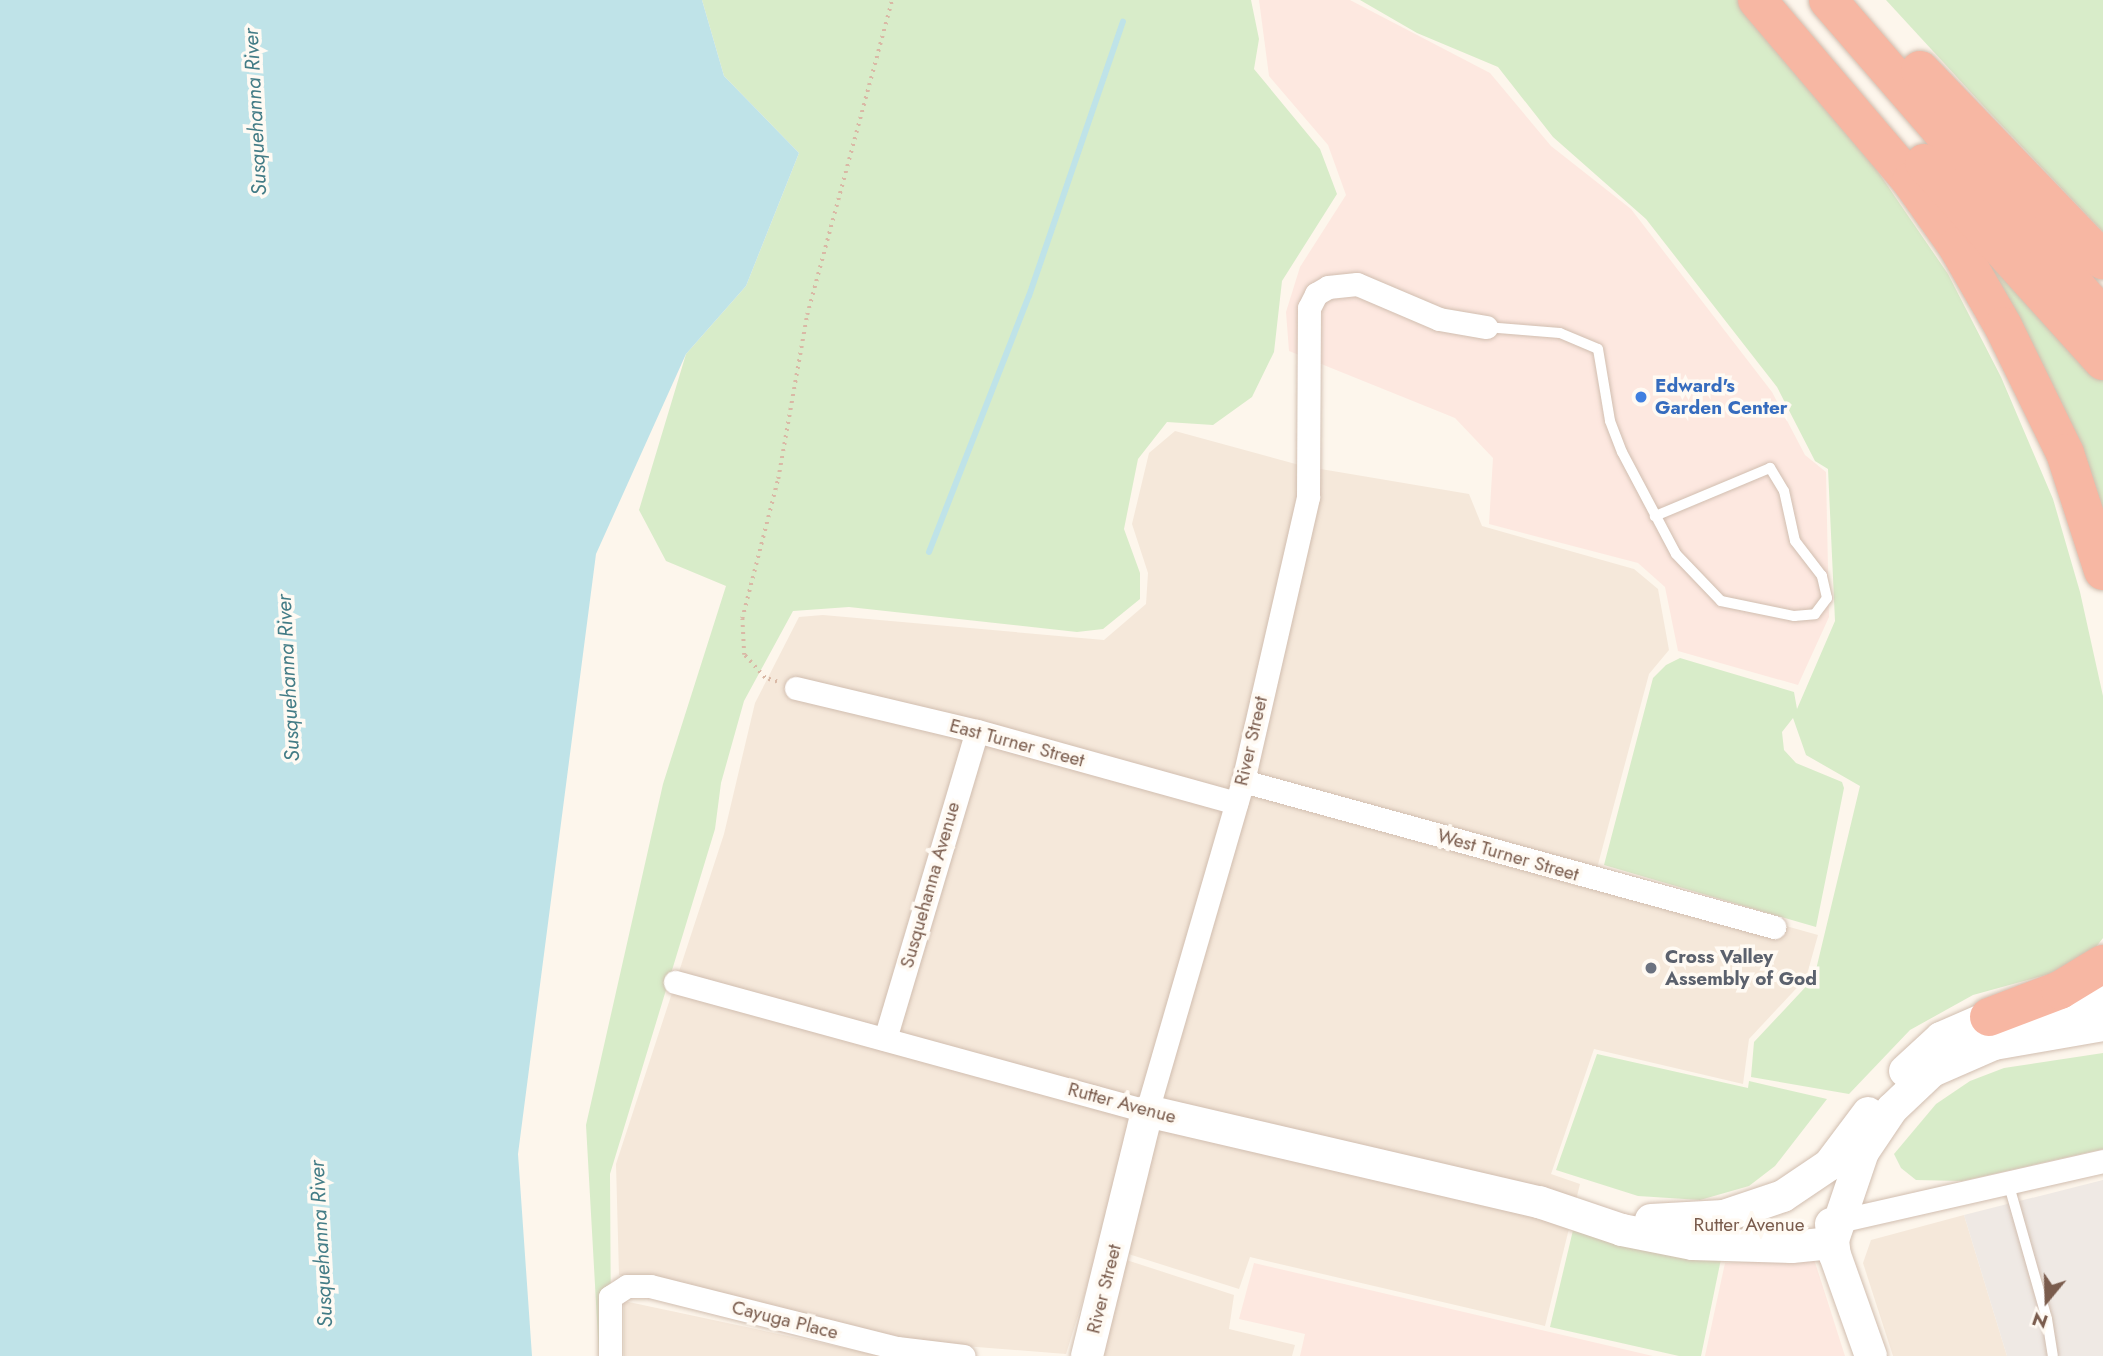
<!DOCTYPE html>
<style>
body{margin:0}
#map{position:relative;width:2103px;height:1356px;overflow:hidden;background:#fdf6ec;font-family:Jost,sans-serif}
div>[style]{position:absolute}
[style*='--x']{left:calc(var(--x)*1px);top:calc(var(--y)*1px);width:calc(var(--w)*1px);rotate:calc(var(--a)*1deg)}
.residential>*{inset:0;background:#f5e8da}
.commercial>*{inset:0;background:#fde8e0}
.industrial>*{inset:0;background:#efe9e4}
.green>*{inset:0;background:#d8ecc9}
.water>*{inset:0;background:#bfe3e8}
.stream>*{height:6px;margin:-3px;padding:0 3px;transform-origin:3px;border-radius:3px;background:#bfe3e8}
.path>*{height:3.5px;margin-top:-1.75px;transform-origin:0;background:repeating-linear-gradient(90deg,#d9b8a5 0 2px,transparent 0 7px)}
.roads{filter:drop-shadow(0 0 2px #d1beb0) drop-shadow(0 0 2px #d1beb0)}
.lane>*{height:10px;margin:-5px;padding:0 5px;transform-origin:5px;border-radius:5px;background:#fff}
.street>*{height:23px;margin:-11.5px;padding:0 11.5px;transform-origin:11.5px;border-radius:11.5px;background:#fff}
.secondary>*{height:32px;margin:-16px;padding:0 16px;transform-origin:16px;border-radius:16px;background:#fff}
.highway>*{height:38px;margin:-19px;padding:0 19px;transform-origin:19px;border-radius:19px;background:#f7b7a3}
.dots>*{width:19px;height:19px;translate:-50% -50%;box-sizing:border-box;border:4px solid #fffaf3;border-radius:50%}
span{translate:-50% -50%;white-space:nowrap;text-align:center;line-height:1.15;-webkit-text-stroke:7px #fffaf3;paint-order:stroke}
.shop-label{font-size:19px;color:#366cbe;font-weight:700}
.left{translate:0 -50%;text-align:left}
.street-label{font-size:19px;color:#7a5c4d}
.worship-label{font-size:19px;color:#5b616d;font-weight:700}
.water-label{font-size:21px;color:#437c86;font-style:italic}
.north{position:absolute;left:2012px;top:1265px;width:70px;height:70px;-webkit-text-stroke:5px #fffaf3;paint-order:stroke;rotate:199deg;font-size:19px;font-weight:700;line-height:28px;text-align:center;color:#7a5c4d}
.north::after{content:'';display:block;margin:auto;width:24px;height:32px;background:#7a5c4d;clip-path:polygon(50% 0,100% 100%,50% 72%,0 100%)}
</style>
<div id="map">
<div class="residential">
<i style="clip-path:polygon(1175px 431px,1303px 466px,1469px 494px,1482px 526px,1634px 569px,1658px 589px,1669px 650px,1649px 674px,1596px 872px,1818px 935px,1806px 978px,1749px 1039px,1743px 1084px,1594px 1049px,1551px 1174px,1580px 1184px,1545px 1326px,1250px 1257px,1239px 1289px,1100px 1245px,1066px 1354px,926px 1343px,619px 1275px,616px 1164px,724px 834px,755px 703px,799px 617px,823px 615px,1104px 640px,1146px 604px,1148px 573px,1132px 524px,1149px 453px)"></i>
<i style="clip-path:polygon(1964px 1215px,2007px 1356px,1893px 1356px,1863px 1263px,1871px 1240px)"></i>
<i style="clip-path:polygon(1102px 1252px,1234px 1295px,1229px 1329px,1295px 1345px,1292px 1356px,1076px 1356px)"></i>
<i style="clip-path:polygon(624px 1301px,882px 1356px,624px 1356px)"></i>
</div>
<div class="commercial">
<i style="clip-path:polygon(1259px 0,1350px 0,1490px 73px,1551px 146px,1631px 209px,1772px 392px,1805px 455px,1826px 472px,1829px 617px,1798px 685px,1678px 651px,1665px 587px,1638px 563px,1489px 524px,1493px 458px,1455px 418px,1289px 351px,1286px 312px,1300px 267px,1346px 195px,1328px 145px,1269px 76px)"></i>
<i style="clip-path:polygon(1814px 1259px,1845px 1356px,1705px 1356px,1725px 1263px)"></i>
<i style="clip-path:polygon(1254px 1263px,1653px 1356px,1300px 1356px,1305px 1334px,1239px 1319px)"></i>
</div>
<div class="industrial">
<i style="clip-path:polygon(2103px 1180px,2103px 1356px,2007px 1356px,1964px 1215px)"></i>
</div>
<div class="green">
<i style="clip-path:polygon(702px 0,1251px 0,1259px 39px,1254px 69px,1320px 149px,1337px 194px,1282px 281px,1274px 352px,1252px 397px,1213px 425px,1167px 422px,1138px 459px,1124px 529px,1140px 573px,1140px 599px,1103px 629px,1077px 632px,849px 607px,793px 611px,744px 701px,721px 783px,715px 829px,610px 1174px,611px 1331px,599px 1356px,586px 1125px,663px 784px,726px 586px,666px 561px,639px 510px,686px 354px,746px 286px,799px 153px,724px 76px)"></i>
<i style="clip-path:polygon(1360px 0,1743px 0,1835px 109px,1948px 274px,2001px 377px,2053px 499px,2080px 592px,2103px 696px,2103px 938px,2092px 952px,2064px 970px,1973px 995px,1910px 1030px,1849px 1094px,1751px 1077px,1754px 1042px,1814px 978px,1860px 786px,1806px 755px,1793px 718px,1782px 732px,1784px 750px,1796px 763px,1842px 782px,1844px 788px,1816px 927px,1604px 865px,1653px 678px,1666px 665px,1680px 658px,1794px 692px,1797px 709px,1835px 621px,1828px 469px,1815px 461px,1777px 387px,1646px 219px,1553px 137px,1498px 67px,1417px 33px)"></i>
<i style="clip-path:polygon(1886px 0,2103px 0,2103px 232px,1989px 112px)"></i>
<i style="clip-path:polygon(1964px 237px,2058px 327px,2103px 380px,2103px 523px)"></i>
<i style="clip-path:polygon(2103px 1053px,2103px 1149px,1962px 1181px,1916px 1180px,1901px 1168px,1894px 1154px,1936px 1104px,1970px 1081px,2004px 1068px)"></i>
<i style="clip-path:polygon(1597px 1054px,1748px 1088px,1749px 1081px,1827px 1099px,1775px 1166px,1749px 1186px,1700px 1200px,1638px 1196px,1556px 1170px)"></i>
<i style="clip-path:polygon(1574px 1226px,1721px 1259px,1701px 1356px,1679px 1356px,1550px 1327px)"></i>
</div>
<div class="water">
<i style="clip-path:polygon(0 0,702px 0,724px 76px,799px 153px,746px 286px,686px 354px,596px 554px,518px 1154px,532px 1356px,0 1356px)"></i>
</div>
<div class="stream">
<i style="--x:929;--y:552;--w:275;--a:-68.7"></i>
<i style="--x:1029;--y:296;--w:290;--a:-71.1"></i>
</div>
<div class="path">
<i style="--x:777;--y:682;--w:13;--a:-162"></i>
<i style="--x:765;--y:678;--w:31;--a:-132"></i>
<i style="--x:744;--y:655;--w:36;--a:-93"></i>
<i style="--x:742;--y:619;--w:145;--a:-75.6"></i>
<i style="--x:778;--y:479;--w:167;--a:-80"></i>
<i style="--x:807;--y:315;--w:326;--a:-74.9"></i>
</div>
<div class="roads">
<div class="lane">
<i style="--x:1486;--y:327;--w:74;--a:4.6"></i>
<i style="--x:1560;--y:333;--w:41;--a:22.8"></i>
<i style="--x:1598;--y:349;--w:73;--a:80.5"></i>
<i style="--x:1610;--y:421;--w:33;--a:69"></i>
<i style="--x:1622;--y:452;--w:115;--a:62.1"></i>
<i style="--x:1676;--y:554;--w:65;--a:46.2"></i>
<i style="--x:1721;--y:601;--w:75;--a:11.6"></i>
<i style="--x:1794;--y:616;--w:21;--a:-5"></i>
<i style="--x:1815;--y:614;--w:20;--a:-53"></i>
<i style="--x:1827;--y:598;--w:23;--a:-103"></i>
<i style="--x:1822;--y:576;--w:44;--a:-127.6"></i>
<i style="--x:1795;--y:541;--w:51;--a:-102.4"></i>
<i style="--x:1784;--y:491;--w:27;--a:-121"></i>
<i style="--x:1770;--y:468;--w:125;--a:157.3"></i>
<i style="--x:2008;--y:1182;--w:142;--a:74.1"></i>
<i style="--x:2047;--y:1319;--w:37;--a:81"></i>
</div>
<div class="street">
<i style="--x:796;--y:688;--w:186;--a:13.4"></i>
<i style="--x:977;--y:731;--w:269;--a:15.5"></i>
<i style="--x:1243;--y:781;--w:551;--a:15.37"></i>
<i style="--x:675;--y:982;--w:489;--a:15.3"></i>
<i style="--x:1147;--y:1111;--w:344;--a:-73.8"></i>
<i style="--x:1243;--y:781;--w:291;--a:-77.1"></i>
<i style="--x:1308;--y:497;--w:189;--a:-89.7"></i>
<i style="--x:1309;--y:308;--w:16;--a:-63"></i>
<i style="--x:1316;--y:294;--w:14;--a:-30"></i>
<i style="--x:1328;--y:287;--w:29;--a:-6"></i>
<i style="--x:1357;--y:284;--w:89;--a:23.1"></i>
<i style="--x:1439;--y:319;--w:48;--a:9.7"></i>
<i style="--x:885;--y:1039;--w:321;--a:-73.4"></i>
<i style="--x:1830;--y:1223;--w:280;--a:-12.8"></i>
<i style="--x:610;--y:1356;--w:59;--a:-90"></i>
<i style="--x:610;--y:1297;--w:20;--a:-33"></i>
<i style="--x:627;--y:1286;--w:23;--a:0"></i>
<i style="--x:650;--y:1286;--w:255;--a:14.1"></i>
<i style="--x:897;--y:1348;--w:67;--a:6.8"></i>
</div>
<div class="secondary">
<i style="--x:1905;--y:1071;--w:49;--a:-42.5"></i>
<i style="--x:1941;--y:1038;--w:52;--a:-23.6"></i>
<i style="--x:1989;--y:1017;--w:116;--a:-10"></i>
<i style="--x:1651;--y:1220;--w:73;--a:-3.1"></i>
<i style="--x:1724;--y:1216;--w:62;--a:-18.7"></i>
<i style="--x:1783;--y:1196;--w:55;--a:-34"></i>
<i style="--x:1829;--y:1165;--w:65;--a:-53.1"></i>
<i style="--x:1831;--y:1224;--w:31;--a:83"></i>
<i style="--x:1835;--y:1255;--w:107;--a:70.4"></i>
<i style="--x:1087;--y:1356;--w:252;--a:-76.2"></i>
<i style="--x:1147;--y:1111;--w:402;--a:13.1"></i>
<i style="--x:1539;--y:1202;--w:88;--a:18.6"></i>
<i style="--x:1622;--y:1230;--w:72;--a:11.2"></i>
<i style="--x:1693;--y:1244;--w:99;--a:1.7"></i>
<i style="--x:1792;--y:1247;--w:40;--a:-5.7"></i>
<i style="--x:1832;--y:1243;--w:96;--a:-71.2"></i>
<i style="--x:1863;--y:1152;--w:52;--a:-56"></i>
<i style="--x:1892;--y:1109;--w:55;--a:-43.5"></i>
<i style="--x:1932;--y:1071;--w:68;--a:-23.5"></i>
<i style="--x:1994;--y:1044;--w:111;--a:-9.9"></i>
</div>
<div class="highway">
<i style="--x:1757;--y:0;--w:238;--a:49.6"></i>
<i style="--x:1911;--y:181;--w:80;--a:54.7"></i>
<i style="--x:1957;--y:246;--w:92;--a:60.1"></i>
<i style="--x:2003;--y:326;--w:141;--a:64"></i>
<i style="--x:2065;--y:453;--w:124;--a:72.1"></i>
<i style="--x:1828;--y:0;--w:420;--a:49.1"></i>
<i style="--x:1920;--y:70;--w:264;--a:46.1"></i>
<i style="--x:1924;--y:163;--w:267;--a:47.9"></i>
<i style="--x:1989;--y:1017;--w:76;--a:-20.8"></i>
<i style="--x:2060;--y:990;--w:50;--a:-31.2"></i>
</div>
</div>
<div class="dots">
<i style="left:1641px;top:397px;background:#3f7fe0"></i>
<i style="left:1651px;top:968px;background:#6b7280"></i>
</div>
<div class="shop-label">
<span class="left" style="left:1655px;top:397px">Edward's<br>Garden Center</span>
</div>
<div class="street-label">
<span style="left:1251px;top:741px;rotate:-77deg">River Street</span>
<span style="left:1017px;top:743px;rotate:15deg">East Turner Street</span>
<span style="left:1508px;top:855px;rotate:16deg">West Turner Street</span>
<span style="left:930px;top:885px;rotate:-74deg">Susquehanna Avenue</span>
<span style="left:1122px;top:1103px;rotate:15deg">Rutter Avenue</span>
<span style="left:1749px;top:1225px">Rutter Avenue</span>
<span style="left:1104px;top:1289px;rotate:-76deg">River Street</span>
<span style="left:785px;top:1320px;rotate:14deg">Cayuga Place</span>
</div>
<div class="worship-label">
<span class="left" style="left:1665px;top:968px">Cross Valley<br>Assembly of God</span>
</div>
<div class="water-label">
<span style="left:255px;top:112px;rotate:-93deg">Susquehanna River</span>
<span style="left:288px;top:678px;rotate:-93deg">Susquehanna River</span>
<span style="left:321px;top:1244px;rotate:-93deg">Susquehanna River</span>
</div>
<div class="north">N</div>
</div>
